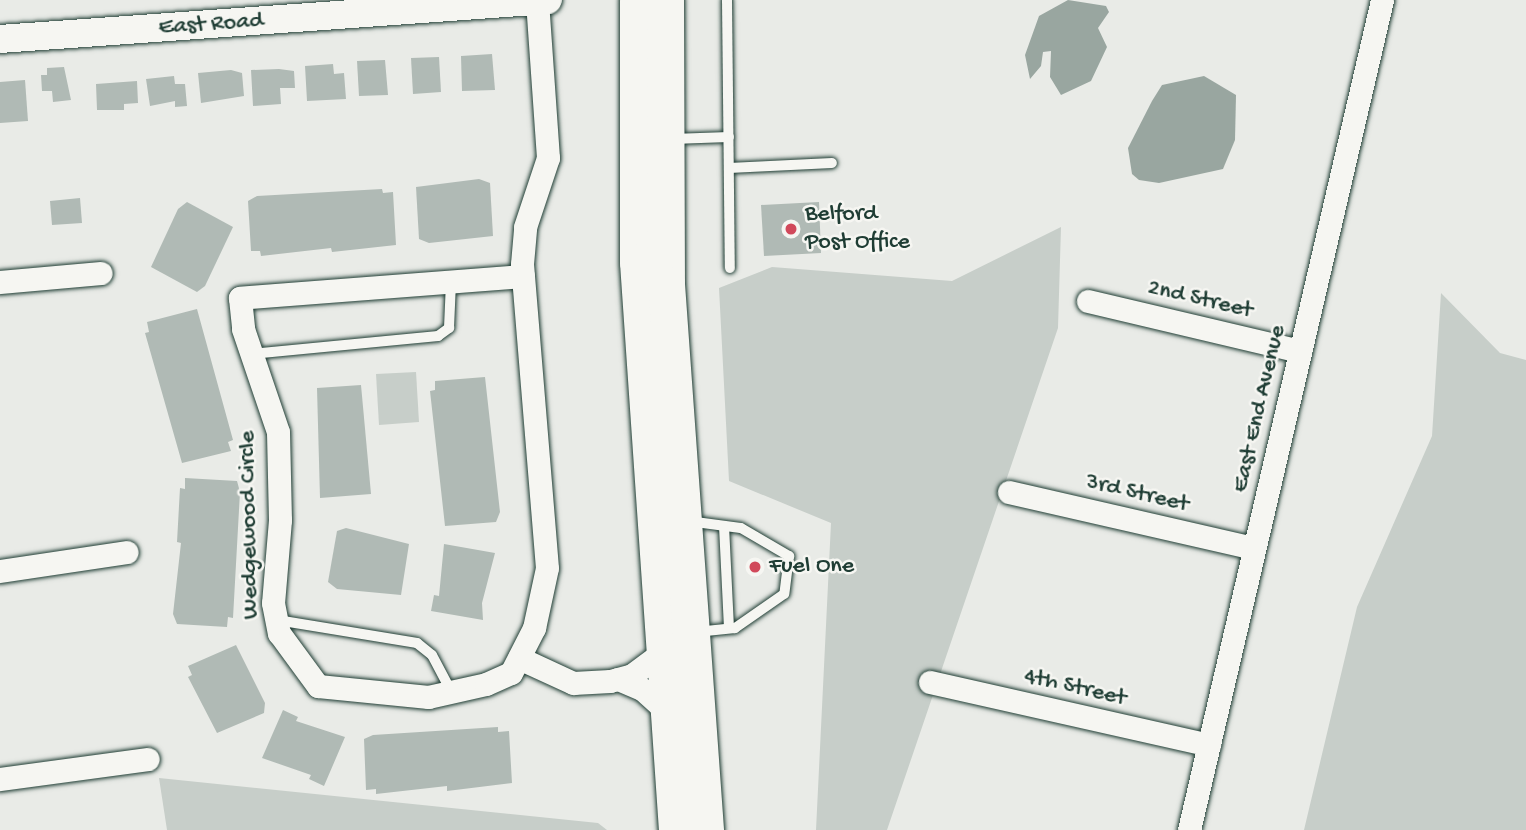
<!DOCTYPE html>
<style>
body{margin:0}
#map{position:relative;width:1526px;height:830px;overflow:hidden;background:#e9ebe7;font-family:"Gochi Hand",sans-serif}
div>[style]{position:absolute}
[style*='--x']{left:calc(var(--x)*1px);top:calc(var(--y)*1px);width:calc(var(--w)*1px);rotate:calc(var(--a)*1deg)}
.green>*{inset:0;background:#c7cec9}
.water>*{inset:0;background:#99a6a0}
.building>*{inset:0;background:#b0bab5}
.roads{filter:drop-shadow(0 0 2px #1f3d34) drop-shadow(0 0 2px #1f3d34)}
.service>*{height:10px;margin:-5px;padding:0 5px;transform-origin:5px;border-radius:5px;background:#f6f6f2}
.minor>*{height:23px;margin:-11.5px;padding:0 11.5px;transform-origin:11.5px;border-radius:11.5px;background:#f6f6f2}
.tertiary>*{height:28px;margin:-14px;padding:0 14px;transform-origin:14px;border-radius:14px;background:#f6f6f2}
.trunk>*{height:37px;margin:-18.5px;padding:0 18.5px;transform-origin:18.5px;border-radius:18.5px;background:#f6f6f2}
.dots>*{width:19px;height:19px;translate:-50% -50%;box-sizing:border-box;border:4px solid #f6f6f2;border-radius:50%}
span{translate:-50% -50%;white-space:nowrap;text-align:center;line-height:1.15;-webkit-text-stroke:5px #f6f6f2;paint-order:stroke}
.street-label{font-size:24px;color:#1f3d34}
.poi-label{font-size:24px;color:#1f3d34}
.left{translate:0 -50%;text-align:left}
</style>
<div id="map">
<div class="green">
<i style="clip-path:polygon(1061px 227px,1058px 328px,887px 830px,816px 830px,831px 523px,729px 481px,719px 288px,772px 267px,952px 281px)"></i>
<i style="clip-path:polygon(1441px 293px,1500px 353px,1526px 360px,1526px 830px,1304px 830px,1357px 607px,1432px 436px)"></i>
<i style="clip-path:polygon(416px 372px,419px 422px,379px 425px,376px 374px)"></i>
<i style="clip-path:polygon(159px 778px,598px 823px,607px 830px,167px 830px)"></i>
</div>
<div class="water">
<i style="clip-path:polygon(1068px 0,1106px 6px,1109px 12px,1098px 28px,1107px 47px,1091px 81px,1061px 95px,1050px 77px,1051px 51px,1043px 52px,1041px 66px,1030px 79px,1025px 55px,1039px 16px)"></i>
<i style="clip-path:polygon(1204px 76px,1236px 95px,1235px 140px,1223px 169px,1159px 183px,1139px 180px,1132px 174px,1128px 148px,1152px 101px,1162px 85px)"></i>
</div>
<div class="building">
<i style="clip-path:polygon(492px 54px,495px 90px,462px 91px,461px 56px)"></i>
<i style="clip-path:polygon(439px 57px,441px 92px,413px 94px,411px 58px)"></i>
<i style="clip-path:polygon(385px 60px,388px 95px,359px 96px,357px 61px)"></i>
<i style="clip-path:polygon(333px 64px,334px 74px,344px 73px,346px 99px,307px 101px,305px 66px)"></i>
<i style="clip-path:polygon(64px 67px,71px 100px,53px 102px,52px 91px,42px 91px,41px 75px,47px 75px,47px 68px)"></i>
<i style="clip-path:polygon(279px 69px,294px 71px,295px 88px,280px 88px,281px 104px,253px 106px,251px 70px)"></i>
<i style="clip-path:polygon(231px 70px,242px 73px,244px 96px,201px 103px,198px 73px)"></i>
<i style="clip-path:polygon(174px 76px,175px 84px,185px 84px,187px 106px,175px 107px,175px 101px,150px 106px,146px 79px)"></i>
<i style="clip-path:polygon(25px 80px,28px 121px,0 123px,0 82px)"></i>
<i style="clip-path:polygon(137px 81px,138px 103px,124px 104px,124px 110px,97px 110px,96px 84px)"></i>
<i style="clip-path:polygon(479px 179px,490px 183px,493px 236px,429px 243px,419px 239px,416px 187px)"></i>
<i style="clip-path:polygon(382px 189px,383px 193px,393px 192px,396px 245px,332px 252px,331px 248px,261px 256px,260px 251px,251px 251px,248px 201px,257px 196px)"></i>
<i style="clip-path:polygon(80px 198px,82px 223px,52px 225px,50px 201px)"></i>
<i style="clip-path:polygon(187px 202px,233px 227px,205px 286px,197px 292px,151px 267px,178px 209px)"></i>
<i style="clip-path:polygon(819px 202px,821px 253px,764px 256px,761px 205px)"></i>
<i style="clip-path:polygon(197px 309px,233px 440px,228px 442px,231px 451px,182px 463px,145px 333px,149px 332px,147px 322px)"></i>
<i style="clip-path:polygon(485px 377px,500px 512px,496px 522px,445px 526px,430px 391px,435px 390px,435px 381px)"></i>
<i style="clip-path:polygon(361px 385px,371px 494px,320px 498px,317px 388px)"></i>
<i style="clip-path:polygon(185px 478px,237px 481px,240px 492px,233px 618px,228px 617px,227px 627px,177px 624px,173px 614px,181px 543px,177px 542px,180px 488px,185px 489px)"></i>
<i style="clip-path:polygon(346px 528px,409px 544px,401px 595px,337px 589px,328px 582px,337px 531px)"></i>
<i style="clip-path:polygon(444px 544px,495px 553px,482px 603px,483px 620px,431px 611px,434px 595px,439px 596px)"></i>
<i style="clip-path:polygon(236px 645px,265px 703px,264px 713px,217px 733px,188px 677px,192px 675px,188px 666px)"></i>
<i style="clip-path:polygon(283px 710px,298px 717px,296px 721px,345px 737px,324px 786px,309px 779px,311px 775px,262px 758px)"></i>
<i style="clip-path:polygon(498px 727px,498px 732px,509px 731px,512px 783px,447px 791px,447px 786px,376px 794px,376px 789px,366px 790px,364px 739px,373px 735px)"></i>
</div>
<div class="roads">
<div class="service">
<i style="--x:727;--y:0;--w:268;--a:89.4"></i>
<i style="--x:672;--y:139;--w:57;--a:-2"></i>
<i style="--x:729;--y:168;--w:103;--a:-2.8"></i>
<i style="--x:251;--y:354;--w:188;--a:-5.5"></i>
<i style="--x:438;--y:336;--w:14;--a:-36"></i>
<i style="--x:449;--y:328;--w:46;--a:-87.5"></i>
<i style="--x:688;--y:521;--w:53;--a:7.5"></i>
<i style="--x:741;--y:528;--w:56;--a:30.3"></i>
<i style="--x:789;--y:556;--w:38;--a:97"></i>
<i style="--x:784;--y:594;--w:60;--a:145.2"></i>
<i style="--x:735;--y:628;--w:39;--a:174"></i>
<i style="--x:724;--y:526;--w:102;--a:87.2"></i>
<i style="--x:277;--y:620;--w:142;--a:9.3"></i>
<i style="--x:417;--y:643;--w:19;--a:39"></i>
<i style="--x:432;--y:655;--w:43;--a:62.2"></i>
</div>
<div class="minor">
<i style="--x:523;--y:276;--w:284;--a:175.6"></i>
<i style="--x:240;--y:298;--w:31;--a:84"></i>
<i style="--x:243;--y:329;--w:109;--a:71.2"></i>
<i style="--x:278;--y:432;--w:88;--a:88.7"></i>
<i style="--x:280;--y:520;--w:83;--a:94.8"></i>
<i style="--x:273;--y:603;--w:31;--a:79"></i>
<i style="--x:279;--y:633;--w:66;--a:53.7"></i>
<i style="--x:318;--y:686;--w:111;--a:5.7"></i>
<i style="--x:428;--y:697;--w:59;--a:-12.6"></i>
<i style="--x:486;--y:684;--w:27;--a:-24"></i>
<i style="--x:511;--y:673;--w:51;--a:-62.9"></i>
<i style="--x:534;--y:628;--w:61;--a:-77.8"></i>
<i style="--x:547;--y:568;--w:305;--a:-94.7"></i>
<i style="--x:522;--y:264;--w:37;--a:-85"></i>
<i style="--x:525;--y:227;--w:73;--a:-71.6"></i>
<i style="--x:548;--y:158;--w:157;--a:-94"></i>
<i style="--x:0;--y:282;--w:101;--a:-5.1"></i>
<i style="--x:1088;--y:301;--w:218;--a:13.3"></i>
<i style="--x:1009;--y:492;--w:251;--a:12.9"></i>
<i style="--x:0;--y:571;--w:128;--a:-8.5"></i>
<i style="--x:519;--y:658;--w:60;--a:24.8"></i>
<i style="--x:573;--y:683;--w:37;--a:-3"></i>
<i style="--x:610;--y:681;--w:23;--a:-15"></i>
<i style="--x:632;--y:675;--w:44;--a:-36.6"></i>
<i style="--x:618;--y:679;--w:26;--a:23"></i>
<i style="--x:642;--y:689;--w:38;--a:42"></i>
<i style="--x:930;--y:682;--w:286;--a:12.7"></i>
<i style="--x:0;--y:779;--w:149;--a:-7.7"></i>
<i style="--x:1189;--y:830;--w:852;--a:-76.91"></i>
</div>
<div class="tertiary">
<i style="--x:0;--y:39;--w:549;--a:-4.07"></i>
</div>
<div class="trunk">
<i style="--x:638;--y:0;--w:262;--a:90"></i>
<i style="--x:638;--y:262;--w:569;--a:86.07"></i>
<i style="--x:665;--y:0;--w:284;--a:89.8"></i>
<i style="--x:666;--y:284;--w:547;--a:85.91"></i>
</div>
</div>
<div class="dots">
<i style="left:791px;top:229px;background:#d1495b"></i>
<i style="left:755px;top:567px;background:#d1495b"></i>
</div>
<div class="street-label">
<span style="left:211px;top:25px;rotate:-4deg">East Road</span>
<span style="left:1200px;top:300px;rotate:13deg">2nd Street</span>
<span style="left:1260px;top:409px;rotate:-77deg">East End Avenue</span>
<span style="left:1137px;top:494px;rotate:13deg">3rd Street</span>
<span style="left:250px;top:525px;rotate:-91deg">Wedgewood Circle</span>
<span style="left:1075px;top:688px;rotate:13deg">4th Street</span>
</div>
<div class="poi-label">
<span class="left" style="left:805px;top:229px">Belford<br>Post Office</span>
<span class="left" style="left:769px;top:567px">Fuel One</span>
</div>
</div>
